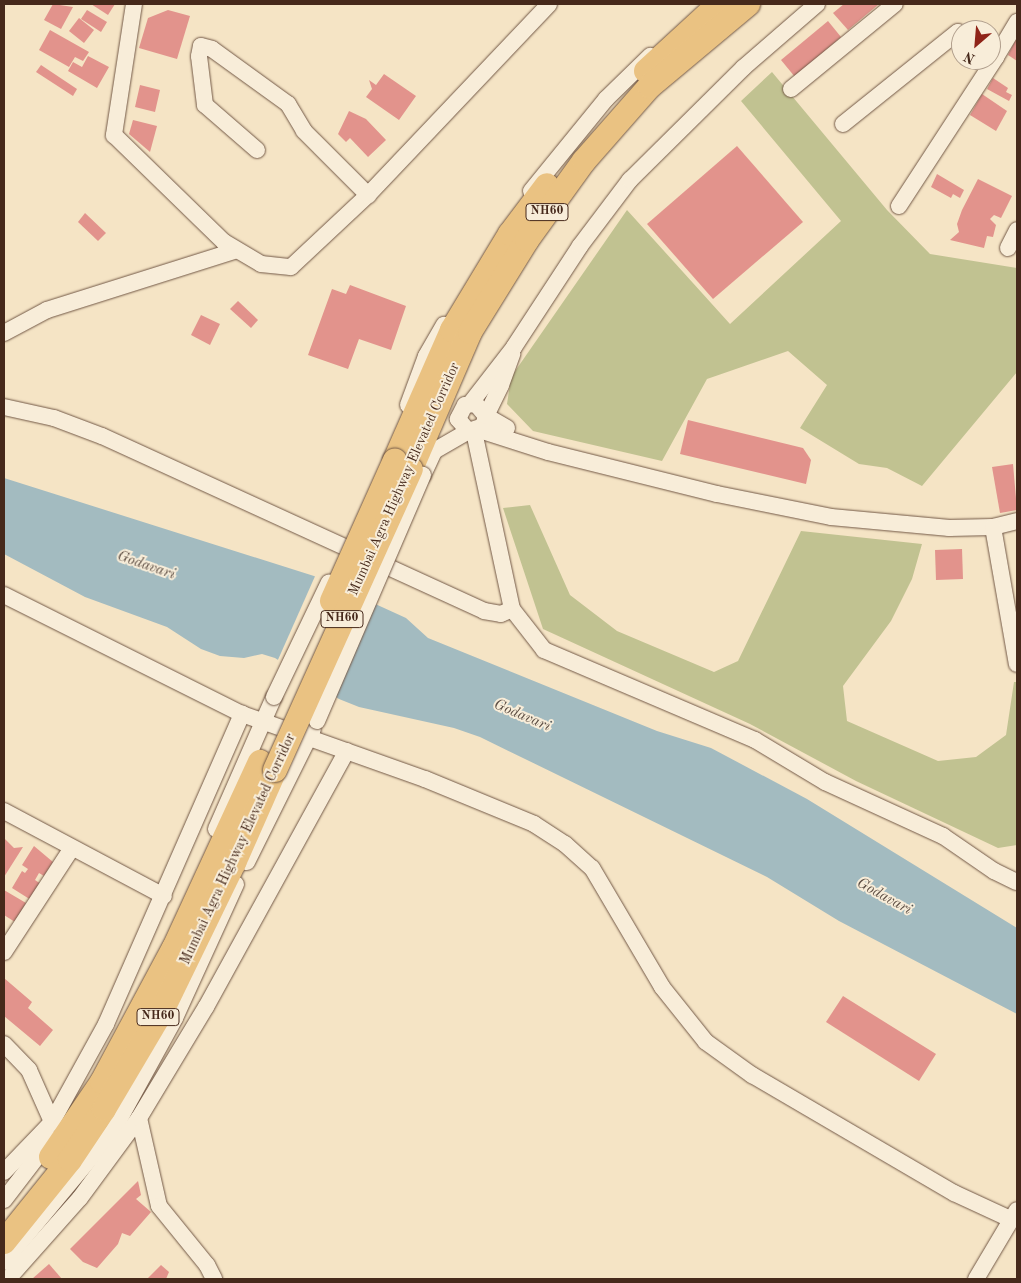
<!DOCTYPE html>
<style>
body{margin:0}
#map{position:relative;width:1021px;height:1283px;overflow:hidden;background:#f5e4c5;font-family:"Old Standard TT",serif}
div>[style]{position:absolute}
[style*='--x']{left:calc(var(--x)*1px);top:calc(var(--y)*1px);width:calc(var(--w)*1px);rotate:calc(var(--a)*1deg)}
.green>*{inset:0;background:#c1c291}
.water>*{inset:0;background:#a3bbc0}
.pier>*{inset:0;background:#f5e4c5}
.building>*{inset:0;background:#e2938c}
.roads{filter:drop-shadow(0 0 1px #725846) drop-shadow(0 0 1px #725846)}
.minor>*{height:16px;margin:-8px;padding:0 8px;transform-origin:8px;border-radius:8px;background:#f8edd9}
.highway>*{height:24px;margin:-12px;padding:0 12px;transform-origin:12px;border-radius:12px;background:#eac282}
.bridges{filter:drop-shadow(0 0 1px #725846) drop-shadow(0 0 1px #725846)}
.minor-bridge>*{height:16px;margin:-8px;padding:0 8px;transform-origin:8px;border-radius:8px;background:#f8edd9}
.highway-bridge>*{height:24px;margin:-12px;padding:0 12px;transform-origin:12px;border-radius:12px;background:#eac282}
span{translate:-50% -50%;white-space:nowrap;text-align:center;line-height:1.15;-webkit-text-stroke:4px #f8edd9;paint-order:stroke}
.shield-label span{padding:1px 4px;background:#f8edd9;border:1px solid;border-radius:4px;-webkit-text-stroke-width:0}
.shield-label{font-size:12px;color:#46291b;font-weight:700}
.street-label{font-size:14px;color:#46291b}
.water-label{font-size:15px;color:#5d4e44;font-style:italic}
.frame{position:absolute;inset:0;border:5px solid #46291b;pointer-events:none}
.north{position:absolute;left:951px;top:20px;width:50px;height:50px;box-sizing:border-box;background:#f8edd9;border:1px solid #b19f8d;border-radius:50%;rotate:207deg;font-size:14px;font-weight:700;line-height:20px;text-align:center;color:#46291b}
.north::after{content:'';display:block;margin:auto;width:18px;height:22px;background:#8f2418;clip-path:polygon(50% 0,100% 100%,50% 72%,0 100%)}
</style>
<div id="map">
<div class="green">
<i style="clip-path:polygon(772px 72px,887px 210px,930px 254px,1017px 268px,1017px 372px,922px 486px,887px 468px,859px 464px,800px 428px,827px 385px,788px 351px,707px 379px,662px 461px,533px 431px,507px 404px,511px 377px,627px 210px,730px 324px,841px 221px,741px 101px)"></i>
<i style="clip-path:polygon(530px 505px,570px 595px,617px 631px,714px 672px,738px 661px,801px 531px,922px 544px,912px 579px,891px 621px,843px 686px,847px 721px,938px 761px,976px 757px,1006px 735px,1014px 682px,1017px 682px,1017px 845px,998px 848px,856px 781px,750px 724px,543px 629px,503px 508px)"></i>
</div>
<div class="water">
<i style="clip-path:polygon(4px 478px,314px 576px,406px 618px,428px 638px,657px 731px,711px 748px,807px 799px,1017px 928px,1017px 1014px,839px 921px,767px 877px,480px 737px,454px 728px,359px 707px,339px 699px,275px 658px,262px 654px,244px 658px,220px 656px,201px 649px,167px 627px,85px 597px,4px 554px)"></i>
</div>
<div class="pier">
<i style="clip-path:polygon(316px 574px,364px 596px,322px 690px,277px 662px)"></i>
</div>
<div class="building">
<i style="clip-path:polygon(53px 4px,73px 7px,61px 29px,44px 20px)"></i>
<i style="clip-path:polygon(91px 4px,115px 4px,108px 15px)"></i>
<i style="clip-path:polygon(844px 4px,879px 4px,848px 30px,833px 13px)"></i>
<i style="clip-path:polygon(87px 10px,107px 22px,101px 32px,81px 19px)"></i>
<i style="clip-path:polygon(168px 10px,190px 16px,177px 59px,139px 48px,148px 18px)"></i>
<i style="clip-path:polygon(79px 18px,94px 30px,84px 43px,69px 31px)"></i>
<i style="clip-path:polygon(828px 21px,841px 37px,795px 77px,781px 60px)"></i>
<i style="clip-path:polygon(50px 30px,89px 52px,83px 61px,75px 57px,69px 67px,39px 50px)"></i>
<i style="clip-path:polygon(1017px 37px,1017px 61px,1008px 55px)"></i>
<i style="clip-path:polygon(88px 56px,109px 67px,97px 88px,68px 71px,73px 62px,82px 67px)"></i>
<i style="clip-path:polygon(41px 65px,77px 89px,73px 96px,36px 72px)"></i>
<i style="clip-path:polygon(384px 74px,416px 96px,399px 120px,366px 97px,372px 89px,369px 80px,376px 85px)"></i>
<i style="clip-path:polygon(993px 78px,1008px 88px,1006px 92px,1012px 95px,1009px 101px,987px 89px)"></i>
<i style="clip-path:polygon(140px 85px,160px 90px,155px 112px,135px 107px)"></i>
<i style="clip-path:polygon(982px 94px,1007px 111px,996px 131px,970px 115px)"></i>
<i style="clip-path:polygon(349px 111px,366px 119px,386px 140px,368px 157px,350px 138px,346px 142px,338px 134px)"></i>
<i style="clip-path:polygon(133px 120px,157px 126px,150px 152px,129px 134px)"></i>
<i style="clip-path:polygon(737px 146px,803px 222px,713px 299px,647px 224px)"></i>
<i style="clip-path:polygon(937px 174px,964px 190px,960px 198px,953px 194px,951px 198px,931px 187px)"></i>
<i style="clip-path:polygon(978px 179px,1012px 196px,1001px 218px,994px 215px,990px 219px,996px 225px,993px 237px,987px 236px,984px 248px,950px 240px,959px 232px,957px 224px,962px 210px)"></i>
<i style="clip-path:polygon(85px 213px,106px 233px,98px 241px,78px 222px)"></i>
<i style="clip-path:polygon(350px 285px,406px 306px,391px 350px,359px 339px,348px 369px,308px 355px,332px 289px,346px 294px)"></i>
<i style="clip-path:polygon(238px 301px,258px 320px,251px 328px,230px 309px)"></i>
<i style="clip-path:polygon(201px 315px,220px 324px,210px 345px,191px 335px)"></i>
<i style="clip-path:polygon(688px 420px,803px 448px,811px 460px,806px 484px,680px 454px)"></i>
<i style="clip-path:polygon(1013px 464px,1017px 510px,1000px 513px,992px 467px)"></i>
<i style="clip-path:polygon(962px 549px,963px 579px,936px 580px,935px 550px)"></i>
<i style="clip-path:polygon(4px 838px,14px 848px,23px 847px,4px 877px)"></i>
<i style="clip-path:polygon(34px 846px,53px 862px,44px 876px,39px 873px,35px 880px,41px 884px,31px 900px,12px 888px,22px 871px,25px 873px,28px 869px,22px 865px)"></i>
<i style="clip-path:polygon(4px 890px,26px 903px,15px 922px,4px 915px)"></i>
<i style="clip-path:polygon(4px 978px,32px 1002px,28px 1008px,53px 1030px,40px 1046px,4px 1016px)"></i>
<i style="clip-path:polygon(843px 996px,936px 1054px,919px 1081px,826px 1022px)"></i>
<i style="clip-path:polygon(138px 1181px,141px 1195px,136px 1199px,151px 1212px,130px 1236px,122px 1233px,118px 1244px,97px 1268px,83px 1262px,70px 1249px)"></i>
<i style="clip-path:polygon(49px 1264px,62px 1279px,32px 1279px)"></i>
<i style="clip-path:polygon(161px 1265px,169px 1272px,166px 1279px,147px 1279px)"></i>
</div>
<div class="roads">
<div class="minor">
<i style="--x:134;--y:4;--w:133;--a:98.7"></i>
<i style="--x:114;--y:135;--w:153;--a:44.2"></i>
<i style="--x:224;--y:242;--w:43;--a:30.7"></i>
<i style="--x:261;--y:264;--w:30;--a:6"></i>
<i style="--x:291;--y:267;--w:105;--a:-43.1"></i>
<i style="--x:368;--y:195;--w:263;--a:-46.5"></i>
<i style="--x:991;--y:54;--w:6;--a:31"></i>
<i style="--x:996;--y:57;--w:41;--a:-59"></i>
<i style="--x:791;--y:89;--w:134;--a:-39.3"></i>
<i style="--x:843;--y:124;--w:147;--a:-38.7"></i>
<i style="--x:958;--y:32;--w:4;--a:34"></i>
<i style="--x:257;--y:150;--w:69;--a:-139.1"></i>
<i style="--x:205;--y:105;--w:49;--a:-97"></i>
<i style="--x:199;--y:56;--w:10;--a:-79"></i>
<i style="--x:201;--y:46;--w:11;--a:15"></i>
<i style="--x:212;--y:49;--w:94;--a:35.9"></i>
<i style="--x:288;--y:104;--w:31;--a:59"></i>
<i style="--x:304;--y:131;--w:91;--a:45"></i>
<i style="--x:531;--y:191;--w:119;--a:-50.8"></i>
<i style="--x:606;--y:99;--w:62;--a:-44.3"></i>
<i style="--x:899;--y:206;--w:178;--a:-56.9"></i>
<i style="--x:1008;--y:248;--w:20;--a:-63"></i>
<i style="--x:4;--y:333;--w:49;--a:-28.1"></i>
<i style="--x:47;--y:310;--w:199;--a:-17.5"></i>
<i style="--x:470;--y:404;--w:72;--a:-52.3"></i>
<i style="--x:514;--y:347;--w:121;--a:-56.8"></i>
<i style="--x:580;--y:246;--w:83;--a:-52.9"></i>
<i style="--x:630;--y:180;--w:159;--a:-44.7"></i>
<i style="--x:743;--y:68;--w:98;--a:-40.9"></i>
<i style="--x:408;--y:405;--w:52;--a:-69.8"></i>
<i style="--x:426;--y:356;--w:36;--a:-60"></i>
<i style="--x:4;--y:407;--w:51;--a:12.4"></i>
<i style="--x:54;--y:418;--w:51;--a:20.6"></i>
<i style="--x:102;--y:436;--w:420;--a:24.6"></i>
<i style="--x:484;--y:611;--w:17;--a:10"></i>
<i style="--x:501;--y:614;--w:12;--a:-24"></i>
<i style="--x:512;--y:609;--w:182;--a:-102.1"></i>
<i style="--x:507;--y:428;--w:24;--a:-150"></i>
<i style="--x:486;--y:416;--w:16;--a:-130"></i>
<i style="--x:476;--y:404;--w:11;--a:175"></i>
<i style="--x:465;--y:405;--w:16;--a:117"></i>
<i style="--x:458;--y:419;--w:16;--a:50"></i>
<i style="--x:468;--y:431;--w:16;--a:-18"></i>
<i style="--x:483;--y:426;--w:10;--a:-73"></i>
<i style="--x:486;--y:416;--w:34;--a:-64"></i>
<i style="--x:501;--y:385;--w:33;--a:-70"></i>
<i style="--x:479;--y:430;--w:72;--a:17.7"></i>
<i style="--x:548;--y:452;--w:174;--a:14"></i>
<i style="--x:717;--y:494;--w:116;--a:11.4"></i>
<i style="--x:831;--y:517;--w:119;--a:5.3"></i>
<i style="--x:949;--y:528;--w:44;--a:-1.3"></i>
<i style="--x:993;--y:527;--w:25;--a:-14"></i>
<i style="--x:423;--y:475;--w:26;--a:-65"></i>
<i style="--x:434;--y:451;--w:39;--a:-30"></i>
<i style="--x:993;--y:527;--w:139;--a:80.1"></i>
<i style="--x:4;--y:595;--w:266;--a:26.6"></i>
<i style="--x:242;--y:714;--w:194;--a:19.6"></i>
<i style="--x:425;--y:779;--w:118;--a:22.4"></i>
<i style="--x:534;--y:824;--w:37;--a:33"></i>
<i style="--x:565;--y:844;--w:36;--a:42"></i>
<i style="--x:592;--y:868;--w:138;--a:59.5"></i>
<i style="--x:662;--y:987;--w:70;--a:51.3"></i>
<i style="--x:706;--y:1042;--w:57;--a:35.7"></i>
<i style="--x:752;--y:1075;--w:234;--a:30.3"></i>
<i style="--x:954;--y:1193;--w:62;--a:24.9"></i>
<i style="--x:512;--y:609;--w:52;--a:52"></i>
<i style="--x:544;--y:650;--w:229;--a:23.1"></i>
<i style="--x:755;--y:740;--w:82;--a:31"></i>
<i style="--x:825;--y:782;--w:130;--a:24.6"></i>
<i style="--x:943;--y:836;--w:62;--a:34.5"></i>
<i style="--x:994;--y:871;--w:25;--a:26"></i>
<i style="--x:4;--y:811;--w:181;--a:28"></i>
<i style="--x:216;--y:829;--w:144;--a:-66.3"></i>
<i style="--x:247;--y:862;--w:148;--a:-63.6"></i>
<i style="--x:4;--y:952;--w:124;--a:-56.8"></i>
<i style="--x:4;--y:1044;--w:36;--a:46"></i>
<i style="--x:29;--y:1070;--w:57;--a:66.1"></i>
<i style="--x:139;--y:1118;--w:90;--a:77.2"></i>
<i style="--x:159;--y:1206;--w:76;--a:50.9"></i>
<i style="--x:207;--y:1265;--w:16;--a:63"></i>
<i style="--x:4;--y:1172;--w:69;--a:-46.2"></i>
<i style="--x:52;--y:1122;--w:112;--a:-61.1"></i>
<i style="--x:106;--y:1024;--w:339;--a:-66.3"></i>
<i style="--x:4;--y:1200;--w:77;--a:-52.4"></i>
<i style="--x:4;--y:1262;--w:170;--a:-50.2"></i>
<i style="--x:113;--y:1131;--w:129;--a:-61.2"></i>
<i style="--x:175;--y:1018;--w:147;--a:-65.5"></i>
<i style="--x:8;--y:1279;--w:108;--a:-48.4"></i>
<i style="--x:80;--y:1198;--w:99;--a:-53.6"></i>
<i style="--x:139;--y:1118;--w:130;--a:-58.9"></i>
<i style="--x:206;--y:1007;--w:292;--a:-61.2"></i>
<i style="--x:976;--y:1279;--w:80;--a:-59.3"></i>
</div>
<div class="highway">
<i style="--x:646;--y:71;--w:99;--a:-42.5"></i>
<i style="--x:395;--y:460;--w:142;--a:-66.3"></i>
<i style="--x:452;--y:330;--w:112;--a:-58.9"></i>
<i style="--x:510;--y:234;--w:61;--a:-52.9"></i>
<i style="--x:411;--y:469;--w:149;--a:-66.7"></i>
<i style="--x:470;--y:332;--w:108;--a:-58.2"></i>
<i style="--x:527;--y:240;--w:97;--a:-54.2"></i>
<i style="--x:584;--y:161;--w:100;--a:-48.7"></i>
<i style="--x:650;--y:86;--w:128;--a:-39.9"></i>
<i style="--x:51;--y:1157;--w:91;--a:-55.8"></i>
<i style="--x:102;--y:1082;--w:152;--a:-61.8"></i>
<i style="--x:174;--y:948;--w:205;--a:-65.2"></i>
<i style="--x:4;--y:1242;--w:105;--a:-51.2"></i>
<i style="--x:70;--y:1160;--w:61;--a:-56.3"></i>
<i style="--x:104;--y:1109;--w:114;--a:-59.4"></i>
<i style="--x:162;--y:1011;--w:165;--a:-64.1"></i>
<i style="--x:234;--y:863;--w:102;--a:-66.2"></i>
</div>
</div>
<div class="bridges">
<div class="minor-bridge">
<i style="--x:274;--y:697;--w:127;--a:-64.4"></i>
<i style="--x:317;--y:721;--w:268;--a:-66.7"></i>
</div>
<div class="highway-bridge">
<i style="--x:332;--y:601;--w:154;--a:-65.9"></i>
<i style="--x:275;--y:770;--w:330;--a:-65.7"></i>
</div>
</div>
<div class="shield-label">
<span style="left:547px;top:212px">NH60</span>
<span style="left:342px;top:619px">NH60</span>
<span style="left:158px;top:1017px">NH60</span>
</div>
<div class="street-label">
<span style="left:404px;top:479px;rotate:-66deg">Mumbai Agra Highway Elevated Corridor</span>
<span style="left:238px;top:849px;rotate:-65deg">Mumbai Agra Highway Elevated Corridor</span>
</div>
<div class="water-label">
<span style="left:146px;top:566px;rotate:19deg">Godavari</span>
<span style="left:522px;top:716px;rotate:23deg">Godavari</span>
<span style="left:884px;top:897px;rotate:29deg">Godavari</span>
</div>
<div class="frame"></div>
<div class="north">N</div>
</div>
